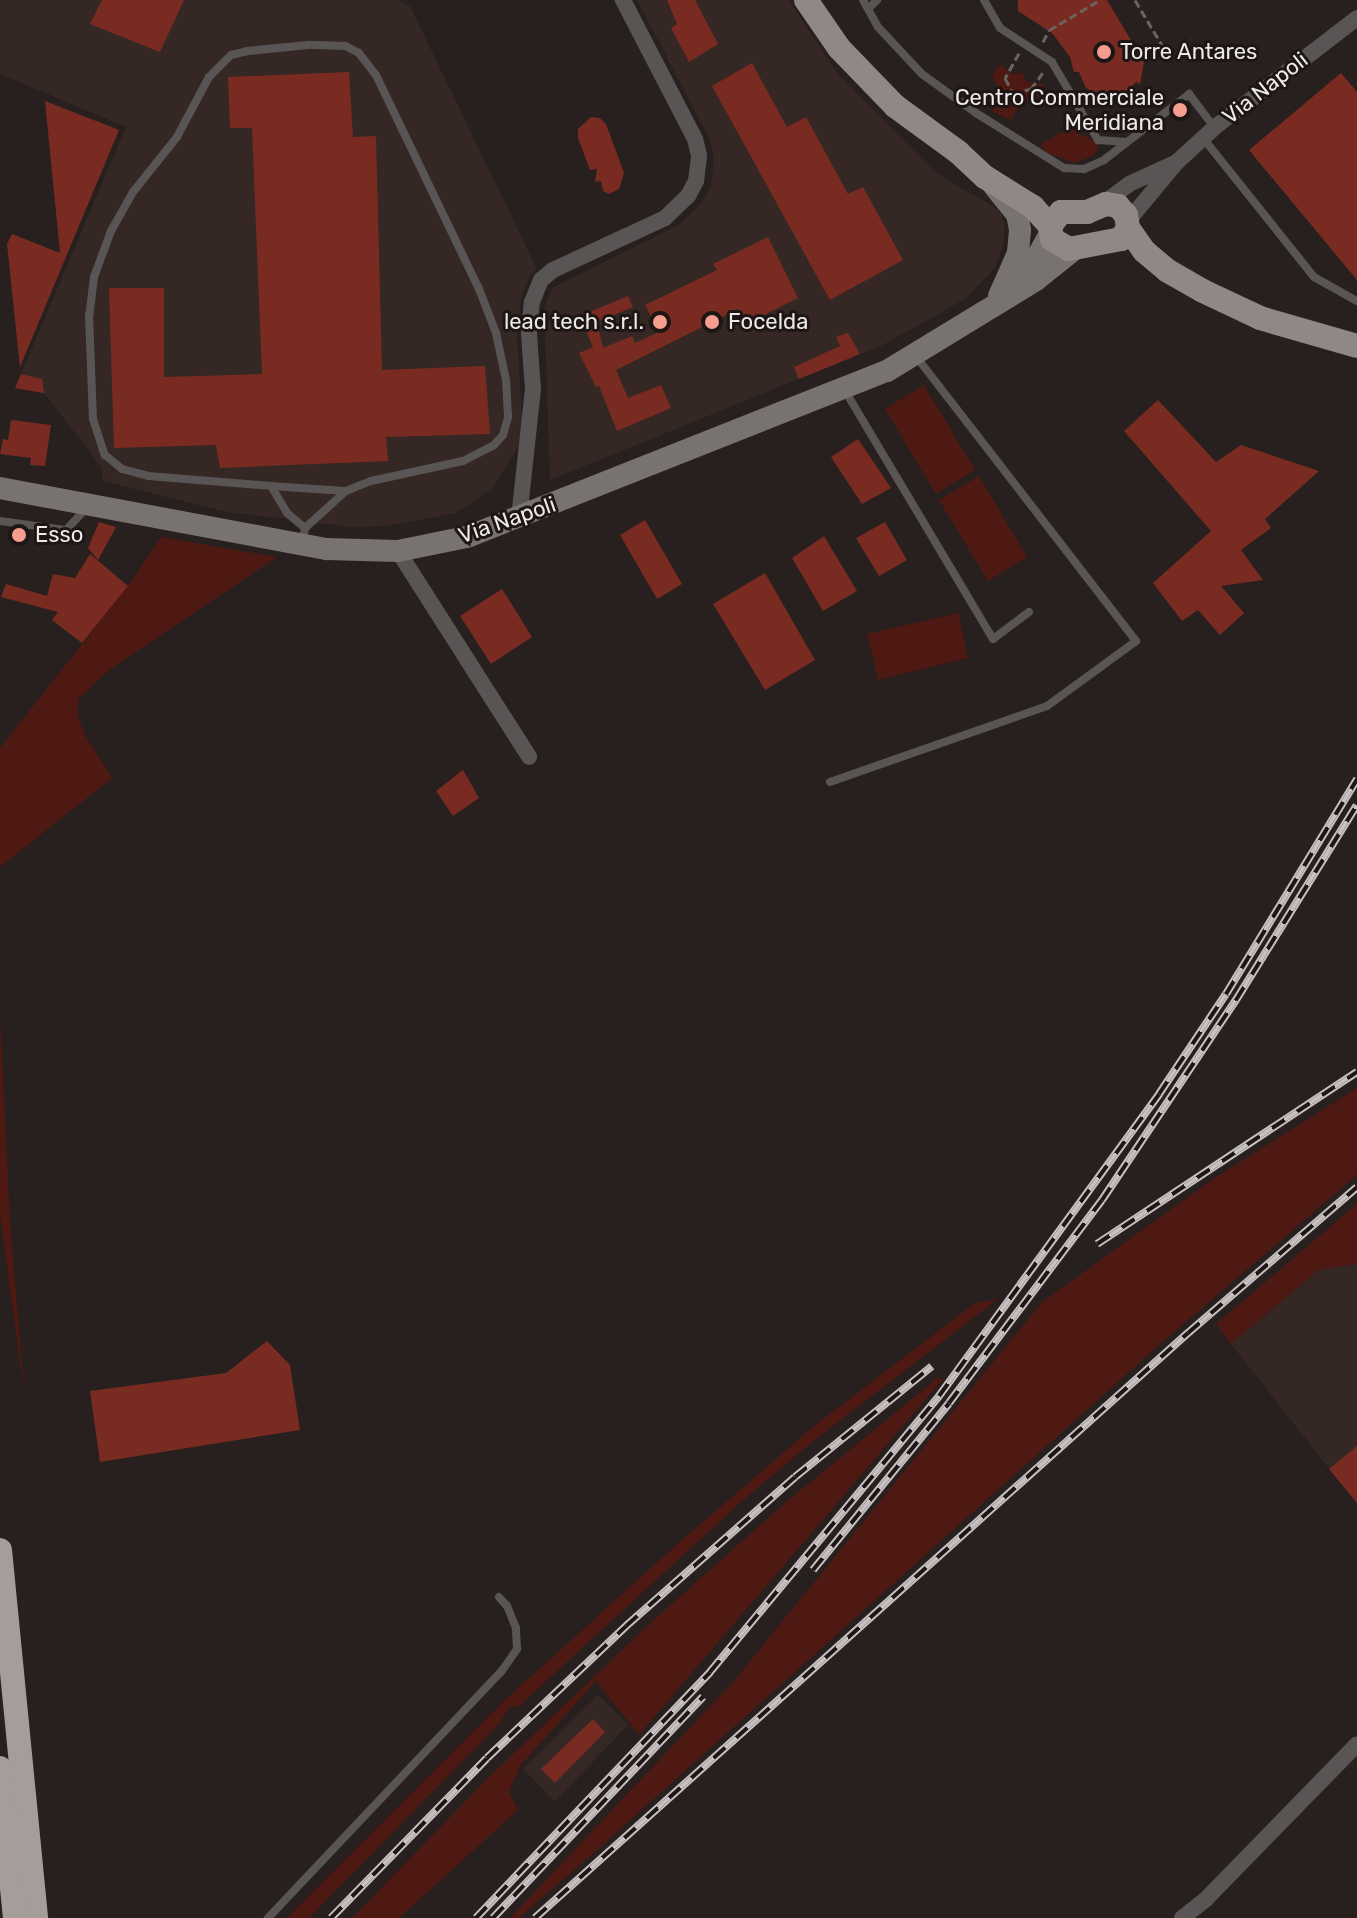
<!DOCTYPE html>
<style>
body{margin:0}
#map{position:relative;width:1357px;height:1918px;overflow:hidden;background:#27201e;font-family:Rubik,sans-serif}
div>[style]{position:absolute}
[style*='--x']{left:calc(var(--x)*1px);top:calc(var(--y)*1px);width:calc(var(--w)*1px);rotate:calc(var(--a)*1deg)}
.built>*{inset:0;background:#342724}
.green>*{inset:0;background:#4d1912}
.building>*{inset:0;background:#7a2b21}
.path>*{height:3px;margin-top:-1.5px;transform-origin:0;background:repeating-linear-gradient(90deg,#6a6362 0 8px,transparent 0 12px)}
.service>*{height:8px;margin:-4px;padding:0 4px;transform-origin:4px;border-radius:4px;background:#595554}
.minor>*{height:16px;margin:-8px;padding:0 8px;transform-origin:8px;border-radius:8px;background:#595554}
.secondary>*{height:22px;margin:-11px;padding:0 11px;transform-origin:11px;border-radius:11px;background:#787271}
.primary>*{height:24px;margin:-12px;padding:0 12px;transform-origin:12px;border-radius:12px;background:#908887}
.motorway>*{height:24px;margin:-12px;padding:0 12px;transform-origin:12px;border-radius:12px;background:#a69d9b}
.rail>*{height:8px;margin-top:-4px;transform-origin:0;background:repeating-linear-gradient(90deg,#1d1615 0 15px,#c6c1c0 0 30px);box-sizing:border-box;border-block:2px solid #c6c1c0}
.dots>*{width:22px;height:22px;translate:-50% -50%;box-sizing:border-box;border:4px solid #1d1615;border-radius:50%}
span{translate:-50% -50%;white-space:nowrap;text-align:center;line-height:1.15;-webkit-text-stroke:6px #1d1615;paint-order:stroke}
.poi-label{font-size:22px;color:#eee9e9}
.left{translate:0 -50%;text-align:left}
.right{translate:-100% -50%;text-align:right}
.street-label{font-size:22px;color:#eee9e9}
</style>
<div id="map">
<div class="built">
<i style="clip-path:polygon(0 0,397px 0,410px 6px,537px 269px,530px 275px,521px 298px,517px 331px,523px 439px,493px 488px,456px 513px,387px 526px,351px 527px,226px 512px,102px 481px,102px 468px,45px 394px,15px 388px,126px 127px,0 74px)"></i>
<i style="clip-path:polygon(637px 0,789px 0,837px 73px,935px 172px,1000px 211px,1005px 227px,1003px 246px,995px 268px,965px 299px,883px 345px,550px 480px,544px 308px,552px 288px,679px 225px,702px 203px,711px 185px,714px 159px,710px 140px)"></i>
<i style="clip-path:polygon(1357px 1264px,1357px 1504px,1231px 1344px,1318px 1270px)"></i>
<i style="clip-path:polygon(598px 1695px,628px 1725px,555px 1802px,523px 1769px)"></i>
</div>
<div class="green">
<i style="clip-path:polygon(1000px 64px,1013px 75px,1022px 72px,1027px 82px,1044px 84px,1041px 96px,1019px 104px,1011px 120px,992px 111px,1001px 95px,992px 76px)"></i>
<i style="clip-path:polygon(1072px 126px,1081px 135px,1094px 140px,1098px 149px,1094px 155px,1074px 163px,1045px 152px,1041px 144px)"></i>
<i style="clip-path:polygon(924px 385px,975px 470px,936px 494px,885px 409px)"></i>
<i style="clip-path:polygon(979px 476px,1027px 557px,988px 581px,939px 500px)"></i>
<i style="clip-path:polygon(161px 537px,277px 557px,108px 671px,78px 699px,78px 717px,86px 737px,112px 778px,0 867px,0 748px,128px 586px)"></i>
<i style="clip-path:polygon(958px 613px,968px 658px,878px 680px,867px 634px)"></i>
<i style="clip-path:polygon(0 1014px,10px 1221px,25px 1400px,0 1214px)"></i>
<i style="clip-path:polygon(1357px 1088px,1357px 1175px,1159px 1345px,598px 1849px,519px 1918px,510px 1918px,733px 1682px,1042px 1302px,1216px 1177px)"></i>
<i style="clip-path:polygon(1357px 1204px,1357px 1264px,1318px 1270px,1231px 1344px,1216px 1324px)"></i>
<i style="clip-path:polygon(998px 1299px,816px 1439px,741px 1502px,517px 1708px,513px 1705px,507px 1710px,500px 1723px,309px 1918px,287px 1918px,504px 1701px,675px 1546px,814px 1426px,975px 1303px)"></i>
<i style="clip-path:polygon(939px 1377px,943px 1379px,639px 1735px,596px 1681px,520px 1766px,509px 1791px,518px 1810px,399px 1918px,352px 1918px,488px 1778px,647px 1626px,786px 1502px)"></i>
</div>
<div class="building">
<i style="clip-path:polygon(102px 0,184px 0,160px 52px,90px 24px)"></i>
<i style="clip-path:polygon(667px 0,695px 0,718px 44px,689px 62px,671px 28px,677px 24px)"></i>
<i style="clip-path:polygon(1018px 0,1107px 0,1144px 62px,1140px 84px,1136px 82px,1122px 96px,1099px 97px,1086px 88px,1079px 72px,1074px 72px,1070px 57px,1052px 33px,1018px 11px)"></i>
<i style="clip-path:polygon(752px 63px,787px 127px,806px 117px,848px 194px,863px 187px,903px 260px,830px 300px,712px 86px)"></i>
<i style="clip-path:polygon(349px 72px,353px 137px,376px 136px,382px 370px,485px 366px,490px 434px,386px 437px,388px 461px,220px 468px,216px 445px,114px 448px,109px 288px,164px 288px,164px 377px,262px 374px,252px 128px,230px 128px,228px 77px)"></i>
<i style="clip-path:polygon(1341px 73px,1357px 92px,1357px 280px,1249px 150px)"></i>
<i style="clip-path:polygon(45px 101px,119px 130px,20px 367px,7px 244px,12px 234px,60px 253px)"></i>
<i style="clip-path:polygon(591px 117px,600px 118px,606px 124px,624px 173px,619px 189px,609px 194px,603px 191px,601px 181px,595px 182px,597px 169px,590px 170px,578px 138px,578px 129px)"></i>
<i style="clip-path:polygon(768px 237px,798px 298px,746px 324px,738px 309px,616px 370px,628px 398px,661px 385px,671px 408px,617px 431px,599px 386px,596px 387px,579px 353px,593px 347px,580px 316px,628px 296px,633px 307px,597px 322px,603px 348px,632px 336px,635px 343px,659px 332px,645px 305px,717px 270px,713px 264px)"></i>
<i style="clip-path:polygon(848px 333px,860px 354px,799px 379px,794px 367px,840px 346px,836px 337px)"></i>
<i style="clip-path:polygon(21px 374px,42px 379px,44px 393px,15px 388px)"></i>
<i style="clip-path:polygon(1158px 400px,1216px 462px,1241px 445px,1319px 471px,1265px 519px,1271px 528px,1241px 550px,1263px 580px,1221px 586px,1244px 613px,1220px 635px,1198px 610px,1182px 621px,1153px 583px,1211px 531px,1124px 431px)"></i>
<i style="clip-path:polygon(11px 420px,51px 425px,45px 466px,30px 465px,31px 458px,0 454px,3px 439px,8px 440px)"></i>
<i style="clip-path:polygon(858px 439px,891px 488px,862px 504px,831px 457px)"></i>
<i style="clip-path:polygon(645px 520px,682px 584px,657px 599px,620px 535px)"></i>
<i style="clip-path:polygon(99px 522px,116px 527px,98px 560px,88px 548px)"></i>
<i style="clip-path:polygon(885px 522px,907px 560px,879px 576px,856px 538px)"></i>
<i style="clip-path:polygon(824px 536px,857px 591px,823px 611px,792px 558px)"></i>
<i style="clip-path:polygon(90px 554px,128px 586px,82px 643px,52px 620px,58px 612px,1px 597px,6px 584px,47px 596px,53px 574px,75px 578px)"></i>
<i style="clip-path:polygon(765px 573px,815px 660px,765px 690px,713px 604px)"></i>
<i style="clip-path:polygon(502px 589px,532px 637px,491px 664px,460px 616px)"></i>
<i style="clip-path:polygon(463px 770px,479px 798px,453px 816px,436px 791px)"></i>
<i style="clip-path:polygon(267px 1341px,290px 1365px,300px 1430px,100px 1462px,90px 1391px,226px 1373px)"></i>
<i style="clip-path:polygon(1357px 1446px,1357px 1503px,1329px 1469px)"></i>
<i style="clip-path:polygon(593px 1719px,605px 1732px,555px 1783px,541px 1769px)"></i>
</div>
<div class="path">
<i style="--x:1135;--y:0;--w:58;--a:59"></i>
<i style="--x:1043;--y:42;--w:13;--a:-63"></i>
<i style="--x:1049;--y:30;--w:59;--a:-30.5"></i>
<i style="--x:1019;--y:53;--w:29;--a:119"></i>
<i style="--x:1005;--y:78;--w:17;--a:62"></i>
<i style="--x:1013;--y:93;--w:18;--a:-13"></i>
<i style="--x:1031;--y:89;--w:22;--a:-54"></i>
<i style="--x:993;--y:92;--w:17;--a:31"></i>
<i style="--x:1008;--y:101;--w:9;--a:-58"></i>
</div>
<div class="service">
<i style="--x:863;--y:0;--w:31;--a:61"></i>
<i style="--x:878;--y:27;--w:64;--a:46.9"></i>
<i style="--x:922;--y:74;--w:67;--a:35.8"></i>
<i style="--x:976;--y:113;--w:104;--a:32"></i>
<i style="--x:1064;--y:168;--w:20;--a:3"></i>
<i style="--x:1084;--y:169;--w:22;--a:-24"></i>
<i style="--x:1104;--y:160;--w:108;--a:-37.8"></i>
<i style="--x:1189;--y:94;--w:41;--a:52.9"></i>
<i style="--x:984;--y:0;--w:32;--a:60"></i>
<i style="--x:1000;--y:28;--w:62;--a:33.2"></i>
<i style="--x:1052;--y:62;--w:91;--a:59.5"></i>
<i style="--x:1098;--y:140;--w:28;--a:4"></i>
<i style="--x:868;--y:9;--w:13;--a:-45"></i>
<i style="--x:1203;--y:138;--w:178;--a:51.4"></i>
<i style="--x:1314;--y:277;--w:49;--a:29.2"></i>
<i style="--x:844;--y:389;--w:291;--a:59.2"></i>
<i style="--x:993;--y:639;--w:45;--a:-36.9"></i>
<i style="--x:271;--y:486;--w:74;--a:3.9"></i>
<i style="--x:0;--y:521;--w:67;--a:7.8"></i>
<i style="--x:66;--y:530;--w:33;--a:-47"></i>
<i style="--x:302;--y:544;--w:16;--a:-79"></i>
<i style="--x:305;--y:528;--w:55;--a:-42.1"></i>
<i style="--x:346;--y:491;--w:27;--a:-22"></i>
<i style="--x:371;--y:481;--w:94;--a:-12.3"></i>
<i style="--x:463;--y:461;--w:35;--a:-27"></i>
<i style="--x:494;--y:445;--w:13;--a:-48"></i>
<i style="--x:503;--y:435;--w:19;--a:-74"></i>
<i style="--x:508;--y:417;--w:37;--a:-93"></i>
<i style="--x:506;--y:380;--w:48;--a:-102"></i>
<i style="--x:496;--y:333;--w:47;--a:-111.1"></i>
<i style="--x:479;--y:289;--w:237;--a:-115.7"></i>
<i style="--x:376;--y:75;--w:28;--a:-128"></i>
<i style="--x:359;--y:53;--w:16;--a:-153"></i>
<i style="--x:345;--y:46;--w:37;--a:-178"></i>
<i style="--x:308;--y:45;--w:60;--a:174.3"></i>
<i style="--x:248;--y:51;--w:17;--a:167"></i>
<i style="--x:231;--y:55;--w:31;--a:135"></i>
<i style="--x:209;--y:77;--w:68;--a:118.1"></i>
<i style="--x:177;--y:137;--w:70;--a:128.7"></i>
<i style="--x:133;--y:192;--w:45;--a:119.4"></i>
<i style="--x:111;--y:231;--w:49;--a:110.3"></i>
<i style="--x:94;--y:277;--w:38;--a:97"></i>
<i style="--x:89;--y:315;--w:104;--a:87.8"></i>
<i style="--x:93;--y:419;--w:38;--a:72"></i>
<i style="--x:105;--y:455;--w:22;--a:39"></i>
<i style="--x:122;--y:469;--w:27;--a:15"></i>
<i style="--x:148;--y:476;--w:123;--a:4.6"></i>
<i style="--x:271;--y:486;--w:31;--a:59"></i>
<i style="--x:287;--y:513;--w:23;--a:40"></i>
<i style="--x:830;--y:782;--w:230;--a:-19.3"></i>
<i style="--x:1047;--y:706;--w:110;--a:-36.1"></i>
<i style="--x:1136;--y:641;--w:361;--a:-127.7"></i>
<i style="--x:268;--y:1918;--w:339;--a:-46.6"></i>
<i style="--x:501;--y:1672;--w:28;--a:-55"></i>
<i style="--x:517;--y:1649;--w:21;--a:-93"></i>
<i style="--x:516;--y:1628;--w:24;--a:-112"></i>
<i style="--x:507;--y:1606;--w:12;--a:-132"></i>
</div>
<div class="minor">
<i style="--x:1100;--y:206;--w:36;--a:-37"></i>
<i style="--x:1129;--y:184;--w:51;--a:-24.5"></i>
<i style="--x:1128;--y:221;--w:77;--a:-50.3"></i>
<i style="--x:1177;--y:162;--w:52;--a:-42.6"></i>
<i style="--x:1215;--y:127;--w:179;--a:-37.5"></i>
<i style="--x:519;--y:518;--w:130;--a:-83.8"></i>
<i style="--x:533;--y:389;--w:55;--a:-94.2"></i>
<i style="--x:529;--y:334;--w:32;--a:-85"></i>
<i style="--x:532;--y:302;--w:24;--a:-68"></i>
<i style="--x:541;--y:280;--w:16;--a:-40"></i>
<i style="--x:553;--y:270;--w:123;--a:-24.9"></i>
<i style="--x:665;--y:218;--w:32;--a:-44"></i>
<i style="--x:688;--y:196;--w:17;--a:-62"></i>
<i style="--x:696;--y:181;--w:26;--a:-83"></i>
<i style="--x:699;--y:155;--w:16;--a:-104"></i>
<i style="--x:695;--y:139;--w:157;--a:-117.4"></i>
<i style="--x:398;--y:551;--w:244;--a:57.5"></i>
<i style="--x:1182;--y:1918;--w:31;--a:-38"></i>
<i style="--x:1206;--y:1899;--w:216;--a:-45.7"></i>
</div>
<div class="secondary">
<i style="--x:994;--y:186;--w:36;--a:51"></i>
<i style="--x:1017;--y:214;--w:16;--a:79"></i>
<i style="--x:1020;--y:230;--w:23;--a:95"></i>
<i style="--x:1018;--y:253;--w:47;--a:113.8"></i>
<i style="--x:1017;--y:280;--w:21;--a:-43"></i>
<i style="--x:1032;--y:266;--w:38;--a:-61"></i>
<i style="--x:0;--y:488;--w:333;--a:10.6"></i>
<i style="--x:327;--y:549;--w:71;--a:1.6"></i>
<i style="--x:398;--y:551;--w:70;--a:-11.5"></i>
<i style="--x:467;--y:537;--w:452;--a:-21.6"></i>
<i style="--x:887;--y:371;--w:175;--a:-31.4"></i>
<i style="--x:1036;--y:280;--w:51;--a:-38.7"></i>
</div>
<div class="primary">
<i style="--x:806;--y:0;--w:58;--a:55.5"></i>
<i style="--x:839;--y:48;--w:81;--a:46"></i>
<i style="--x:895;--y:106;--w:78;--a:36.1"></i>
<i style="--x:958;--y:152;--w:37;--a:43"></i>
<i style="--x:985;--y:177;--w:57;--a:32"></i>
<i style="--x:1033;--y:207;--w:25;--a:48"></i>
<i style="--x:1106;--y:204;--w:12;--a:9"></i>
<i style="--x:1118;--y:206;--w:12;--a:48"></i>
<i style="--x:1126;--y:215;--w:13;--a:81"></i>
<i style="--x:1128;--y:228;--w:13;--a:122"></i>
<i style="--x:1121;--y:239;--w:53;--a:169.1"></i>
<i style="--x:1069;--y:249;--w:20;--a:-150"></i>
<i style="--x:1052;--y:239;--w:13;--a:-99"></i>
<i style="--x:1050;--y:226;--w:18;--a:-52"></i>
<i style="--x:1061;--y:212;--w:26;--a:0"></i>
<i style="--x:1087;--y:212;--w:21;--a:-23"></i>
<i style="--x:1128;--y:228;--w:28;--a:55"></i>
<i style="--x:1144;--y:251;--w:31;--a:40"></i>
<i style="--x:1168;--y:271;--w:40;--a:29.7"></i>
<i style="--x:1203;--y:291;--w:63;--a:25.3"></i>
<i style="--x:1260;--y:318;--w:101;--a:16.1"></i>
</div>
<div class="motorway">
<i style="--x:0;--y:1550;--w:370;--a:84.4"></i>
<i style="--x:0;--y:1768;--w:151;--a:84.3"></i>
</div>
<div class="rail">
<i style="--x:1097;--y:1244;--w:312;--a:-33.5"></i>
<i style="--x:813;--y:1570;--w:215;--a:-50.8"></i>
<i style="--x:949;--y:1403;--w:254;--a:-53"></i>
<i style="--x:1102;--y:1200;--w:241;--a:-56.2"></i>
<i style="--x:1236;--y:1000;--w:229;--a:-58.2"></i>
<i style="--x:331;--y:1918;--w:223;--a:-45.7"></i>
<i style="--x:487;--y:1758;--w:192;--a:-43.5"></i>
<i style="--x:626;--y:1626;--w:225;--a:-41.4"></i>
<i style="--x:795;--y:1477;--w:176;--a:-39"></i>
<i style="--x:476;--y:1918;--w:340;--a:-46.4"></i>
<i style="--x:710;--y:1672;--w:359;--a:-50.3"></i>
<i style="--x:939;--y:1396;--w:374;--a:-53.9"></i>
<i style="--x:1159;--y:1094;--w:120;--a:-56.2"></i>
<i style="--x:1226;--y:994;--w:252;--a:-58.6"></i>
<i style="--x:493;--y:1918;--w:305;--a:-46.5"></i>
<i style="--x:535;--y:1918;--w:877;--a:-41.86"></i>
<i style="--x:1188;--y:1333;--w:223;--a:-40.8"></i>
</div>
<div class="dots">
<i style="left:1104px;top:52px;background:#f59d8e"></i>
<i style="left:1180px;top:110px;background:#f59d8e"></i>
<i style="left:660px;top:322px;background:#f59d8e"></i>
<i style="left:712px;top:322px;background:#f59d8e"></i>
<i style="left:19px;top:535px;background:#f59d8e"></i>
</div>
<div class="poi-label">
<span class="left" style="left:1120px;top:52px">Torre Antares</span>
<span class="right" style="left:1164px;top:110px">Centro Commerciale<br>Meridiana</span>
<span class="right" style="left:644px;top:322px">lead tech s.r.l.</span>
<span class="left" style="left:728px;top:322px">Focelda</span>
<span class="left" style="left:35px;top:535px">Esso</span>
</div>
<div class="street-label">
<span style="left:1265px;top:88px;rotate:-38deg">Via Napoli</span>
<span style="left:507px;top:520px;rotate:-19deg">Via Napoli</span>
</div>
</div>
